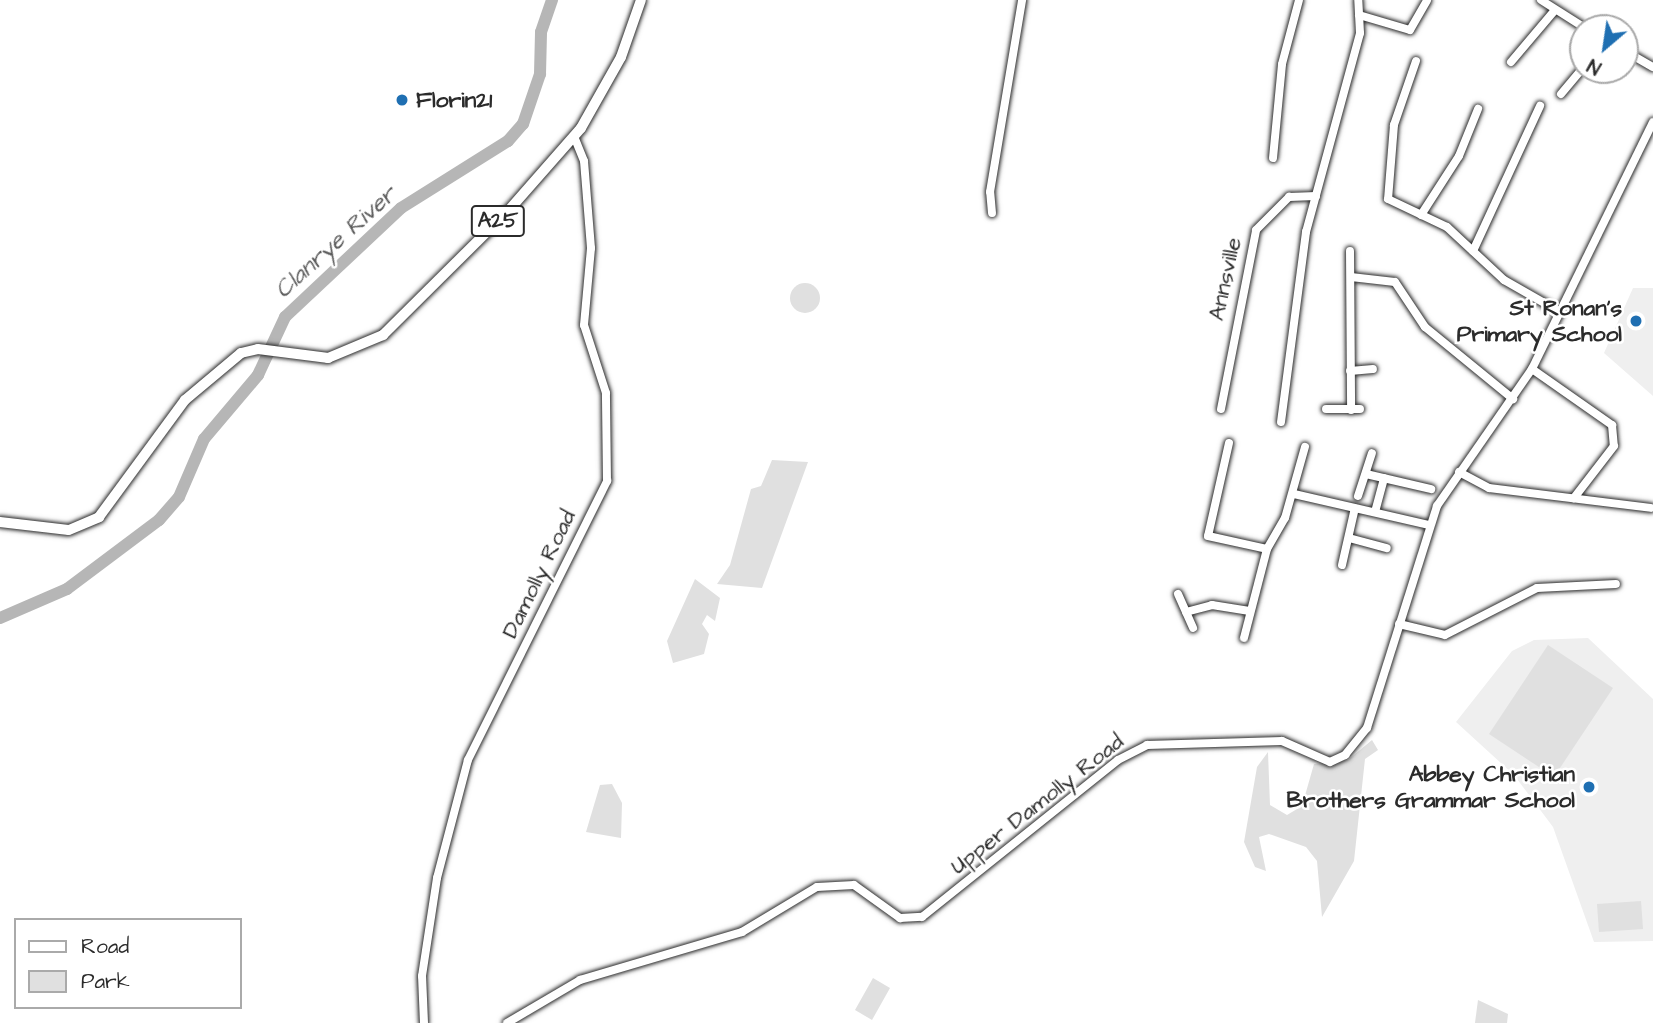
<!DOCTYPE html>
<style>
body{margin:0}
#map{position:relative;width:1653px;height:1023px;overflow:hidden;background:#fff;font-family:"Architects Daughter",sans-serif}
div>[style]{position:absolute}
[style*='--x']{left:calc(var(--x)*1px);top:calc(var(--y)*1px);width:calc(var(--w)*1px);rotate:calc(var(--a)*1deg)}
.built>*{inset:0;background:#efefef}
.green>*{inset:0;background:#e0e0e0}
.round{border-radius:50%}
.river>*{height:12px;margin:-6px;padding:0 6px;transform-origin:6px;border-radius:6px;background:#b6b6b6}
.roads{filter:drop-shadow(0 0 2px #2b2b2b) drop-shadow(0 0 2px #2b2b2b)}
.minor>*{height:8px;margin:-4px;padding:0 4px;transform-origin:4px;border-radius:4px;background:#fff}
.major>*{height:10px;margin:-5px;padding:0 5px;transform-origin:5px;border-radius:5px;background:#fff}
.dots>*{width:19px;height:19px;translate:-50% -50%;box-sizing:border-box;border:4px solid #fff;border-radius:50%}
span{translate:-50% -50%;white-space:nowrap;text-align:center;line-height:1.15;-webkit-text-stroke:5px #fff;paint-order:stroke}
.shield-label span{padding:2px 5px;background:#fff;border:2px solid;border-radius:5px;-webkit-text-stroke-width:0}
.shield-label{font-size:21px;color:#2b2b2b;font-weight:700}
.poi-label{font-size:23px;color:#2b2b2b;font-weight:700}
.left{translate:0 -50%;text-align:left}
.right{translate:-100% -50%;text-align:right}
.street-label{font-size:23px;color:#2b2b2b}
.water-label{font-size:24px;color:#5c5c5c;font-style:italic}
.legend{position:absolute;left:14px;top:918px;width:228px;height:91px;box-sizing:border-box;background:#fff;border:2px solid #aaa;margin:0;padding:9px 12px;list-style:none;font-size:21px;color:#2b2b2b}
.legend li{display:flex;align-items:center;gap:14px;height:35px}
.legend b{width:35px;border:2px solid #aaa}
.north{position:absolute;left:1569px;top:14px;width:70px;height:70px;box-sizing:border-box;background:#fff;border:2px solid #aaa;border-radius:50%;rotate:209deg;font-size:19px;font-weight:700;line-height:28px;text-align:center;color:#2b2b2b}
.north::after{content:'';display:block;margin:auto;width:24px;height:32px;background:#1f6fb2;clip-path:polygon(50% 0,100% 100%,50% 72%,0 100%)}
</style>
<div id="map">
<div class="built">
<i style="clip-path:polygon(1633px 288px,1653px 288px,1653px 396px,1604px 353px)"></i>
<i style="clip-path:polygon(1588px 638px,1653px 699px,1653px 941px,1594px 942px,1553px 827px,1514px 775px,1456px 722px,1512px 651px,1534px 640px)"></i>
</div>
<div class="green">
<i class="round" style="left:790px;top:283px;width:30px;height:30px"></i>
<i style="clip-path:polygon(772px 460px,808px 462px,762px 588px,717px 584px,730px 565px,751px 489px,761px 486px)"></i>
<i style="clip-path:polygon(695px 579px,720px 598px,715px 621px,707px 615px,702px 624px,709px 634px,704px 654px,673px 663px,667px 641px)"></i>
<i style="clip-path:polygon(1548px 645px,1613px 688px,1554px 777px,1489px 734px)"></i>
<i style="clip-path:polygon(1372px 740px,1378px 750px,1365px 759px,1354px 861px,1322px 917px,1317px 861px,1306px 847px,1269px 834px,1259px 837px,1266px 871px,1255px 867px,1244px 842px,1257px 767px,1268px 752px,1270px 805px,1287px 815px,1302px 806px,1314px 764px,1348px 760px)"></i>
<i style="clip-path:polygon(612px 784px,622px 803px,621px 838px,586px 832px,600px 785px)"></i>
<i style="clip-path:polygon(1641px 901px,1643px 929px,1599px 932px,1597px 904px)"></i>
<i style="clip-path:polygon(873px 978px,890px 988px,872px 1020px,855px 1010px)"></i>
<i style="clip-path:polygon(1478px 1000px,1508px 1014px,1507px 1023px,1475px 1023px)"></i>
</div>
<div class="river">
<i style="--x:0;--y:618;--w:73;--a:-23.4"></i>
<i style="--x:67;--y:589;--w:115;--a:-36.9"></i>
<i style="--x:159;--y:520;--w:30;--a:-49"></i>
<i style="--x:179;--y:497;--w:63;--a:-66.7"></i>
<i style="--x:204;--y:439;--w:84;--a:-49.8"></i>
<i style="--x:258;--y:375;--w:64;--a:-65"></i>
<i style="--x:285;--y:317;--w:159;--a:-43.2"></i>
<i style="--x:401;--y:208;--w:126;--a:-32.1"></i>
<i style="--x:508;--y:141;--w:23;--a:-49"></i>
<i style="--x:523;--y:124;--w:53;--a:-71.2"></i>
<i style="--x:540;--y:74;--w:42;--a:-88.6"></i>
<i style="--x:541;--y:32;--w:34;--a:-71"></i>
</div>
<div class="roads">
<div class="minor">
<i style="--x:1541;--y:0;--w:52;--a:32.5"></i>
<i style="--x:1359;--y:15;--w:53;--a:16.4"></i>
<i style="--x:1410;--y:30;--w:34;--a:-60"></i>
<i style="--x:1625;--y:51;--w:32;--a:30"></i>
<i style="--x:1416;--y:61;--w:68;--a:109"></i>
<i style="--x:1394;--y:125;--w:74;--a:94.6"></i>
<i style="--x:1388;--y:199;--w:65;--a:25.4"></i>
<i style="--x:1447;--y:227;--w:78;--a:42.9"></i>
<i style="--x:1504;--y:280;--w:64;--a:29.7"></i>
<i style="--x:1511;--y:62;--w:68;--a:-49.8"></i>
<i style="--x:1561;--y:94;--w:34;--a:-50"></i>
<i style="--x:1273;--y:158;--w:94;--a:-84.5"></i>
<i style="--x:1282;--y:64;--w:66;--a:-75.1"></i>
<i style="--x:992;--y:213;--w:21;--a:-95"></i>
<i style="--x:990;--y:192;--w:195;--a:-80.5"></i>
<i style="--x:1421;--y:215;--w:70;--a:-57.2"></i>
<i style="--x:1459;--y:156;--w:51;--a:-68"></i>
<i style="--x:1350;--y:251;--w:159;--a:89.6"></i>
<i style="--x:1473;--y:251;--w:160;--a:-65.2"></i>
<i style="--x:1351;--y:277;--w:44;--a:6.5"></i>
<i style="--x:1395;--y:282;--w:54;--a:56.3"></i>
<i style="--x:1425;--y:327;--w:114;--a:39.3"></i>
<i style="--x:1532;--y:369;--w:98;--a:35"></i>
<i style="--x:1612;--y:425;--w:21;--a:85"></i>
<i style="--x:1614;--y:446;--w:66;--a:127.6"></i>
<i style="--x:1350;--y:371;--w:23;--a:-5"></i>
<i style="--x:1221;--y:409;--w:182;--a:-78.9"></i>
<i style="--x:1256;--y:230;--w:47;--a:-45"></i>
<i style="--x:1289;--y:197;--w:27;--a:-2"></i>
<i style="--x:1326;--y:409;--w:34;--a:0"></i>
<i style="--x:1281;--y:422;--w:192;--a:-82.5"></i>
<i style="--x:1306;--y:232;--w:206;--a:-74.8"></i>
<i style="--x:1360;--y:33;--w:33;--a:-93"></i>
<i style="--x:1229;--y:443;--w:95;--a:102.7"></i>
<i style="--x:1208;--y:536;--w:60;--a:12.4"></i>
<i style="--x:1267;--y:549;--w:36;--a:-60"></i>
<i style="--x:1285;--y:518;--w:74;--a:-74.3"></i>
<i style="--x:1459;--y:472;--w:34;--a:28"></i>
<i style="--x:1489;--y:488;--w:163;--a:7"></i>
<i style="--x:1366;--y:474;--w:67;--a:13"></i>
<i style="--x:1294;--y:494;--w:139;--a:12.9"></i>
<i style="--x:1358;--y:496;--w:45;--a:-72"></i>
<i style="--x:1375;--y:512;--w:35;--a:-75"></i>
<i style="--x:1349;--y:538;--w:39;--a:15"></i>
<i style="--x:1342;--y:565;--w:58;--a:-77.2"></i>
<i style="--x:1178;--y:594;--w:37;--a:66"></i>
<i style="--x:1186;--y:612;--w:27;--a:-15"></i>
<i style="--x:1212;--y:605;--w:38;--a:9"></i>
<i style="--x:1399;--y:624;--w:47;--a:13.4"></i>
<i style="--x:1445;--y:635;--w:103;--a:-27.1"></i>
<i style="--x:1537;--y:588;--w:79;--a:-2.9"></i>
<i style="--x:1244;--y:638;--w:92;--a:-75.5"></i>
<i style="--x:424;--y:1023;--w:47;--a:-92.4"></i>
<i style="--x:422;--y:976;--w:99;--a:-81.3"></i>
<i style="--x:437;--y:878;--w:122;--a:-75.3"></i>
<i style="--x:468;--y:760;--w:312;--a:-63.5"></i>
<i style="--x:607;--y:481;--w:88;--a:-90.7"></i>
<i style="--x:606;--y:393;--w:71;--a:-107.9"></i>
<i style="--x:584;--y:325;--w:77;--a:-84.8"></i>
<i style="--x:591;--y:248;--w:87;--a:-94.6"></i>
<i style="--x:584;--y:161;--w:27;--a:-112"></i>
<i style="--x:507;--y:1023;--w:85;--a:-30.5"></i>
<i style="--x:580;--y:980;--w:169;--a:-16.5"></i>
<i style="--x:742;--y:932;--w:87;--a:-31"></i>
<i style="--x:817;--y:887;--w:37;--a:-3"></i>
<i style="--x:854;--y:885;--w:57;--a:35.7"></i>
<i style="--x:900;--y:918;--w:22;--a:-3"></i>
<i style="--x:922;--y:917;--w:251;--a:-38.7"></i>
<i style="--x:1118;--y:760;--w:33;--a:-27"></i>
<i style="--x:1147;--y:745;--w:135;--a:-1.7"></i>
<i style="--x:1282;--y:741;--w:52;--a:23.6"></i>
<i style="--x:1330;--y:762;--w:17;--a:-25"></i>
<i style="--x:1345;--y:755;--w:35;--a:-51"></i>
<i style="--x:1367;--y:728;--w:233;--a:-72.5"></i>
<i style="--x:1437;--y:506;--w:167;--a:-55.3"></i>
<i style="--x:1532;--y:369;--w:275;--a:-63.9"></i>
</div>
<div class="major">
<i style="--x:0;--y:522;--w:69;--a:6.6"></i>
<i style="--x:69;--y:530;--w:33;--a:-23"></i>
<i style="--x:99;--y:517;--w:145;--a:-53.7"></i>
<i style="--x:185;--y:400;--w:73;--a:-40"></i>
<i style="--x:241;--y:353;--w:17;--a:-13"></i>
<i style="--x:258;--y:349;--w:71;--a:7.3"></i>
<i style="--x:328;--y:358;--w:60;--a:-22.7"></i>
<i style="--x:383;--y:335;--w:177;--a:-44.8"></i>
<i style="--x:509;--y:210;--w:109;--a:-48.7"></i>
<i style="--x:581;--y:128;--w:81;--a:-60.6"></i>
<i style="--x:621;--y:57;--w:60;--a:-70.7"></i>
</div>
</div>
<div class="dots">
<i style="left:402px;top:100px;background:#1f6fb2"></i>
<i style="left:1636px;top:321px;background:#1f6fb2"></i>
<i style="left:1589px;top:787px;background:#1f6fb2"></i>
</div>
<div class="shield-label">
<span style="left:498px;top:221px">A25</span>
</div>
<div class="poi-label">
<span class="left" style="left:416px;top:100px">Florin21</span>
<span class="right" style="left:1622px;top:321px">St Ronan's<br>Primary School</span>
<span class="right" style="left:1575px;top:787px">Abbey Christian<br>Brothers Grammar School</span>
</div>
<div class="street-label">
<span style="left:1225px;top:279px;rotate:-78deg">Annsville</span>
<span style="left:539px;top:574px;rotate:-64deg">Damolly Road</span>
<span style="left:1037px;top:804px;rotate:-38deg">Upper Damolly Road</span>
</div>
<div class="water-label">
<span style="left:336px;top:243px;rotate:-42deg">Clanrye River</span>
</div>
<ul class="legend">
<li><b style="height:9px;background:#fff"></b>Road</li>
<li><b style="height:19px;background:#e0e0e0"></b>Park</li>
</ul>
<div class="north">N</div>
</div>
